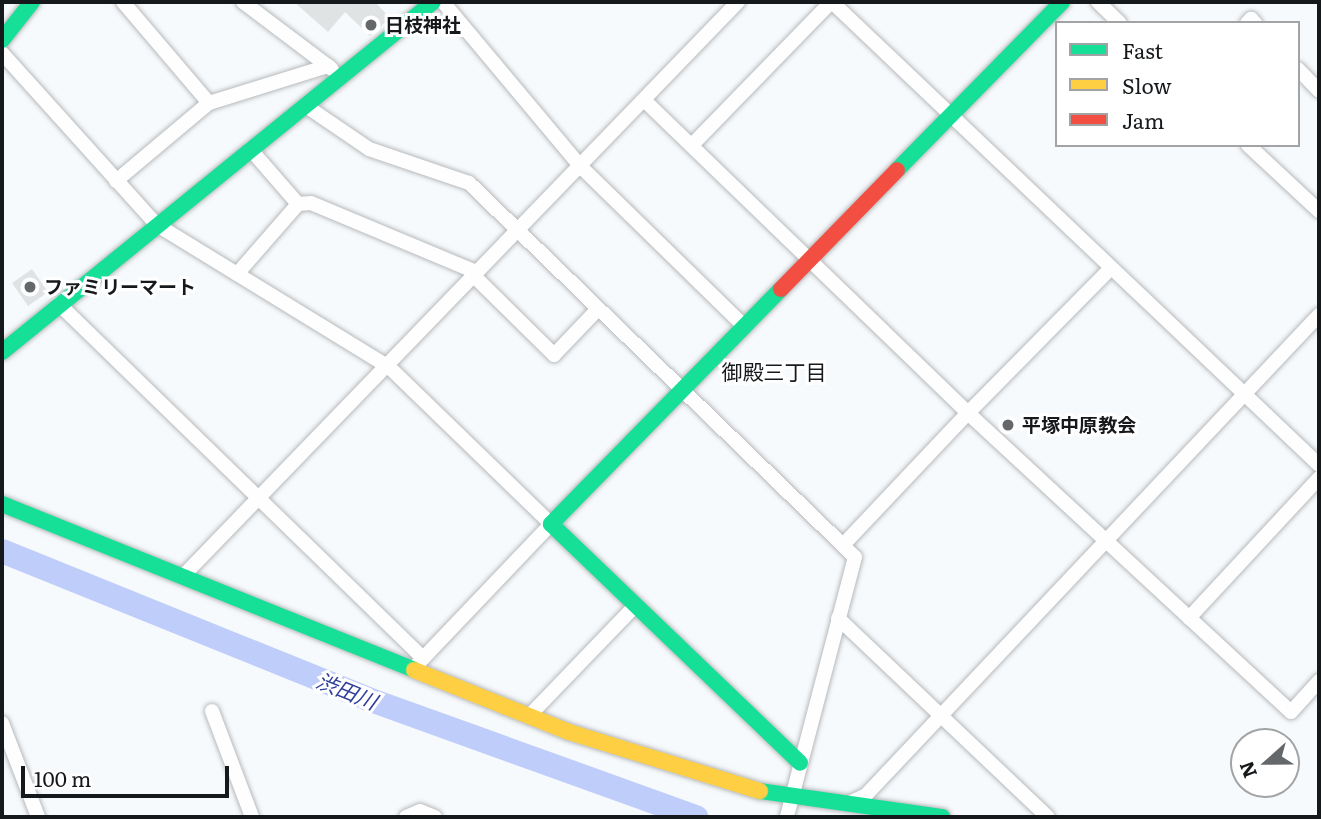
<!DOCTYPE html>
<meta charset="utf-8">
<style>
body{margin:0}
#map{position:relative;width:1321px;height:819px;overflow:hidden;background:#f7fafc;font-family:Literata,"Noto Sans JP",serif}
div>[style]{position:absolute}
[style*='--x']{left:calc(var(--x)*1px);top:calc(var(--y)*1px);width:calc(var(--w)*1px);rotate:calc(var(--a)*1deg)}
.river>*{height:24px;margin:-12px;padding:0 12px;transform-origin:12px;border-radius:12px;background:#bfcdfb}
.building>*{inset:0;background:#dfe3e4}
.roads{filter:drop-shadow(0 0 2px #b7babc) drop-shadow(0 0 2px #b7babc)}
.street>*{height:14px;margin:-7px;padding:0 7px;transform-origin:7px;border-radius:7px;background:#fefeff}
.fast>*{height:16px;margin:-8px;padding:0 8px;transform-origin:8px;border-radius:8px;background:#16e098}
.slow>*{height:16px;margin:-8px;padding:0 8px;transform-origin:8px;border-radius:8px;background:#ffcf43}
.jam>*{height:16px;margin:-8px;padding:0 8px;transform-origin:8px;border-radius:8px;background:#f24e42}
.dots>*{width:19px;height:19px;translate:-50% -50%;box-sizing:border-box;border:4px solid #fff;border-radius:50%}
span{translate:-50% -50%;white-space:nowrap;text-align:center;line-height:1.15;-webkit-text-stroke:6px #fff;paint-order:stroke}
.poi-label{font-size:19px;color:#16191b;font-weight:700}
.left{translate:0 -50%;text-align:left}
.neighbourhood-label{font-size:21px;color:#16191b}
.water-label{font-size:21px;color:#31409b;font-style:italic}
.frame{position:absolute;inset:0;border:4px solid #16191b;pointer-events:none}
.legend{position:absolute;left:1055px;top:21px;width:245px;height:126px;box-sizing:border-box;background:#fff;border:2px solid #a2a3a4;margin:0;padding:9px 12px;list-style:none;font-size:21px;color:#16191b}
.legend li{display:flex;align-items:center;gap:14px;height:35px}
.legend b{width:35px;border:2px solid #a2a3a4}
.north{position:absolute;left:1230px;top:728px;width:70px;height:70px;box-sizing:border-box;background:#fff;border:2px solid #a2a3a4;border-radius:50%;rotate:249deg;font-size:19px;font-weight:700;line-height:28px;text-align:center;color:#16191b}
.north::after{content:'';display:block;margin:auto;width:24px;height:32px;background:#65686a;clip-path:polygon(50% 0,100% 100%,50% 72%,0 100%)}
.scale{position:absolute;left:21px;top:766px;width:208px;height:32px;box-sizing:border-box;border:4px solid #16191b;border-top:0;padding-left:9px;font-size:21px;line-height:24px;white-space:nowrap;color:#16191b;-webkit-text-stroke:5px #fff;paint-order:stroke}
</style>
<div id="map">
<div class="river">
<i style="--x:2;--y:551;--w:395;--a:22"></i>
<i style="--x:368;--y:699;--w:349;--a:19.8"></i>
</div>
<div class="building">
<i style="clip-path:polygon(294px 2px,375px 2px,390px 18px,370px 36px,345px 12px,328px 32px)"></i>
<i style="clip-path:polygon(32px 269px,48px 292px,28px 306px,12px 283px)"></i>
</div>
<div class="roads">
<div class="street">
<i style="--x:123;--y:2;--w:133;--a:49.6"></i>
<i style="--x:243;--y:2;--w:111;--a:37"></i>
<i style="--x:443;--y:2;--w:214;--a:50.1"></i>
<i style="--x:580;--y:166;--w:228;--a:44.3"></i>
<i style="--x:832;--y:2;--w:672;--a:43.55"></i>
<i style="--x:1098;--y:2;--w:30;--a:44"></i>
<i style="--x:1247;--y:23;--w:6;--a:-45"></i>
<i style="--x:1251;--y:19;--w:6;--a:45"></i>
<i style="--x:2;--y:53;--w:232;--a:48"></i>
<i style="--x:157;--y:225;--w:272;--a:31.5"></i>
<i style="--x:389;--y:367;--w:226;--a:44.1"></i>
<i style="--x:551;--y:524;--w:197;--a:133.6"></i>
<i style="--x:1298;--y:69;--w:30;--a:46"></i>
<i style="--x:644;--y:100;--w:450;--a:44"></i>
<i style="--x:968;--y:413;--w:201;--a:-45.4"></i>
<i style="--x:306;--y:106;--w:76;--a:34.3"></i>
<i style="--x:369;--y:149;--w:106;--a:18.8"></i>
<i style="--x:469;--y:183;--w:537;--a:44.1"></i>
<i style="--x:855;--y:557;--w:269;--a:104.7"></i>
<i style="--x:692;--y:145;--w:199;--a:-45.8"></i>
<i style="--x:1248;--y:145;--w:97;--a:42.9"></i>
<i style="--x:252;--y:151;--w:70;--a:49"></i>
<i style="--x:116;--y:181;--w:121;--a:-40"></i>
<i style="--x:209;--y:103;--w:125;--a:-17.3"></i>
<i style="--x:237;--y:274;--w:93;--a:-48.9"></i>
<i style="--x:298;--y:204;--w:13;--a:-4"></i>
<i style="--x:311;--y:203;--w:179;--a:22.7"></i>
<i style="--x:473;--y:275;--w:114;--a:44.6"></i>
<i style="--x:554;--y:355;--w:61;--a:-46.3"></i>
<i style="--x:59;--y:304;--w:508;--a:44.2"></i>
<i style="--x:843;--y:545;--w:182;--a:-46.6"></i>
<i style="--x:968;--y:413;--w:440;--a:42.8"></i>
<i style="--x:1291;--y:712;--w:42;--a:-47.9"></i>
<i style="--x:184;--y:575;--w:797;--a:-45.97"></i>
<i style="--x:838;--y:618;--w:289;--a:43.5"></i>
<i style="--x:1189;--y:618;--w:191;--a:-47.1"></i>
<i style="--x:212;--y:711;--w:113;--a:69.3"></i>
<i style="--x:529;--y:716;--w:154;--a:-46.1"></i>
<i style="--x:2;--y:723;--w:101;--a:69"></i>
<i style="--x:847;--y:804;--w:21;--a:-25"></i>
<i style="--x:866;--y:795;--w:660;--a:-46.66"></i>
<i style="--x:406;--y:817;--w:15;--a:-23"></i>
<i style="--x:420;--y:811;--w:16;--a:22"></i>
</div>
<div class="fast">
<i style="--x:2;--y:40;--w:48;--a:-51.7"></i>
<i style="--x:897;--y:170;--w:235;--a:-45.5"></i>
<i style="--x:781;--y:289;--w:329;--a:134.4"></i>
<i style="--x:551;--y:524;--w:345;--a:43.8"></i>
<i style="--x:2;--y:352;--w:555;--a:-39.08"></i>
<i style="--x:2;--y:504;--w:444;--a:21.9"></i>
<i style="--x:760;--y:791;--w:184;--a:8.1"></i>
</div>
<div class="slow">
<i style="--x:414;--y:670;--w:167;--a:21.8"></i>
<i style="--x:569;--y:732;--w:200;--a:17.2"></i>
</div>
<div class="jam">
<i style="--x:781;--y:289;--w:166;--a:-45.7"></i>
</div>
</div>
<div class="dots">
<i style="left:371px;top:25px;background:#65686a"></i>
<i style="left:30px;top:287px;background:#65686a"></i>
<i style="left:1008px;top:425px;background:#65686a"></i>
</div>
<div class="poi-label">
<span class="left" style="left:385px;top:25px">日枝神社</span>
<span class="left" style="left:44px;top:287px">ファミリーマート</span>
<span class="left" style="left:1022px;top:425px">平塚中原教会</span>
</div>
<div class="neighbourhood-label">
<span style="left:774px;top:371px">御殿三丁目</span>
</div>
<div class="water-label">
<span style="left:347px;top:690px;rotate:22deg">渋田川</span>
</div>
<div class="frame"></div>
<ul class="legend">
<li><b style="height:9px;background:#16e098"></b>Fast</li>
<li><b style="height:9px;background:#ffcf43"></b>Slow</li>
<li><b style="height:9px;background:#f24e42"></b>Jam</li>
</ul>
<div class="north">N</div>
<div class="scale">100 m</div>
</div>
